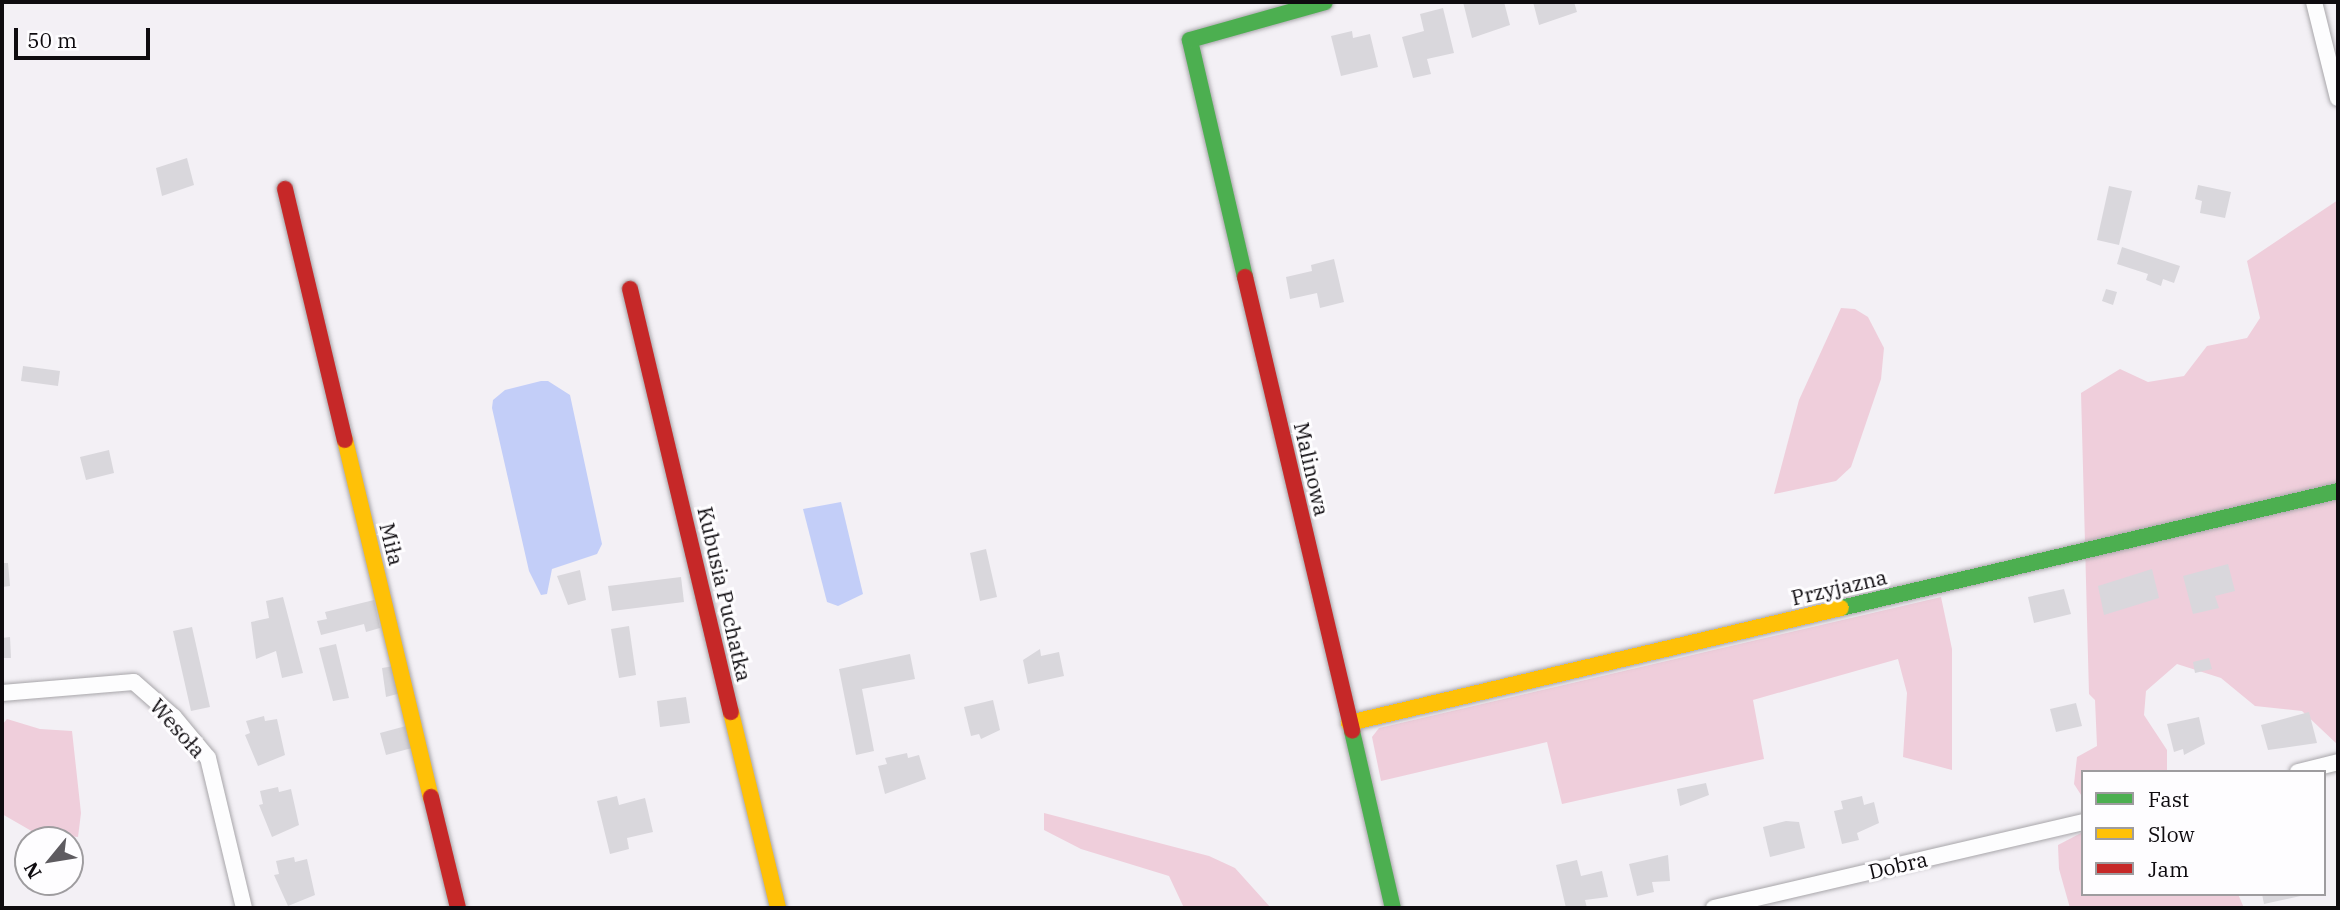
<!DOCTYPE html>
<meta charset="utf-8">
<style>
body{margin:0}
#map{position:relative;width:2340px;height:910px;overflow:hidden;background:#f3f0f5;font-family:"IBM Plex Serif",serif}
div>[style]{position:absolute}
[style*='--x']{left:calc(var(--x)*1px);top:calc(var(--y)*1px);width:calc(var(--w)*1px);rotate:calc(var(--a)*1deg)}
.green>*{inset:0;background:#efcedb}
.water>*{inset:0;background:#c3cef8}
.building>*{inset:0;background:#d9d7dc}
.roads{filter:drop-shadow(0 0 2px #a8a6aa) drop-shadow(0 0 2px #a8a6aa)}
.street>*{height:16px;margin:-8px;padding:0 8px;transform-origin:8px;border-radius:8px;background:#fdfdfe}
.fast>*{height:16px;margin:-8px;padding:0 8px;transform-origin:8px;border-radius:8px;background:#4caf50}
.slow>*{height:16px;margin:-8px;padding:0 8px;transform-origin:8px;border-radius:8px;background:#ffc107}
.jam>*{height:16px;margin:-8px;padding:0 8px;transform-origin:8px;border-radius:8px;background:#c62828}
span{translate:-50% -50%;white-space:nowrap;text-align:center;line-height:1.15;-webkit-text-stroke:6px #fefdff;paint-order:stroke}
.street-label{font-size:21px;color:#0e0b0f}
.frame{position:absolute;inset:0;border:4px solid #0e0b0f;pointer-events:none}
.legend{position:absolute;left:2081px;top:770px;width:245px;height:126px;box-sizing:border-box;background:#fefdff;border:2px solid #9e9c9f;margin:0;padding:9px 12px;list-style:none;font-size:21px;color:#0e0b0f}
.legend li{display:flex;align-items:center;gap:14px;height:35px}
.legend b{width:35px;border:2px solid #9e9c9f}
.north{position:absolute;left:14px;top:826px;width:70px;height:70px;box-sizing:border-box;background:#fefdff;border:2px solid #9e9c9f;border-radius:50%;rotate:240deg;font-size:19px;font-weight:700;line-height:28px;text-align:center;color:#0e0b0f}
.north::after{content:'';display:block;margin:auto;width:24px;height:32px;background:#5e5b60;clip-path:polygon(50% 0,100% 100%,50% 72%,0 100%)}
.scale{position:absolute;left:14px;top:28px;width:136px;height:32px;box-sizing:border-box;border:4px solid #0e0b0f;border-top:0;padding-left:9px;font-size:21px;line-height:24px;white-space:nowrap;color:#0e0b0f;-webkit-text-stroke:5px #fefdff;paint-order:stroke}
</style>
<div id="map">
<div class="green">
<i style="clip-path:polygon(2338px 200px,2338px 745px,2302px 711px,2255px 706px,2221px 678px,2177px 664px,2146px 691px,2144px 715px,2167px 750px,2167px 772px,2083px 772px,2083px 798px,2074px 784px,2077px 757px,2097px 746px,2095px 700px,2089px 694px,2081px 393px,2120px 369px,2148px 382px,2184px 376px,2207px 346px,2247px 338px,2260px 318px,2247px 261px)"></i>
<i style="clip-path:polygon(1841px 308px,1855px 309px,1868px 317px,1884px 348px,1881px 379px,1851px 467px,1836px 481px,1774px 494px,1799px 400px)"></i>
<i style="clip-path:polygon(1941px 597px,1952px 649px,1952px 770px,1903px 757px,1907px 693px,1898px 659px,1753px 700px,1764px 759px,1562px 804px,1547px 742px,1381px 781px,1372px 737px,1379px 728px)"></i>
<i style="clip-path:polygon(7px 719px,40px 729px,72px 731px,81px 813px,78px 837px,35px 833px,2px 814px,2px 725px)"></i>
<i style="clip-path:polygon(1044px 813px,1209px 856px,1235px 868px,1271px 908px,1184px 908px,1169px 876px,1081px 849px,1044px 830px)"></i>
<i style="clip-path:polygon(2083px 832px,2083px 894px,2238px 894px,2244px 908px,2070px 908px,2059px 869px,2058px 845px)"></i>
</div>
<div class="water">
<i style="clip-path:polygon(541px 381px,548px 381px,570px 395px,602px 544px,597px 554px,552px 569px,547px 594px,541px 595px,529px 571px,492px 408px,493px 400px,505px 390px)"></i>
<i style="clip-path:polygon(841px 502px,863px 594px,838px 606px,827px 602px,803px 509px)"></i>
</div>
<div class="building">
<i style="clip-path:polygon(1463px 2px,1504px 2px,1510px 25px,1472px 38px)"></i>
<i style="clip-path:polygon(1533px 2px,1574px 2px,1577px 12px,1539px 25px)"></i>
<i style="clip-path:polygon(1443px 8px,1454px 53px,1427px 59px,1431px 74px,1413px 78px,1402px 37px,1424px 31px,1420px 14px)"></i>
<i style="clip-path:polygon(1352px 31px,1353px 38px,1370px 34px,1378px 67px,1341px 76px,1331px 36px)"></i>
<i style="clip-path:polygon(187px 158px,194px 185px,162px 196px,156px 168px)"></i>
<i style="clip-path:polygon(2198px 185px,2231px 192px,2225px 218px,2200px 213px,2202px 201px,2195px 199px)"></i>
<i style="clip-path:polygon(2109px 186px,2132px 191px,2119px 245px,2097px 240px)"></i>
<i style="clip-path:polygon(2122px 247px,2180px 266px,2174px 283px,2163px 279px,2161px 286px,2146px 280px,2148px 274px,2117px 264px)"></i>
<i style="clip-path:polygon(1334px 259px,1344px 302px,1320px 308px,1317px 293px,1290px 299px,1286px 277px,1312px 271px,1311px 265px)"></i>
<i style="clip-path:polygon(2106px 289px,2117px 292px,2113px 305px,2102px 301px)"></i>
<i style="clip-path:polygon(23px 366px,60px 371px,58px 386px,21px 381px)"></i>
<i style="clip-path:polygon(109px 450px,114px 473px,86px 480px,80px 457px)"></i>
<i style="clip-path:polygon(986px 549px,997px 597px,980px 601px,970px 553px)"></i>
<i style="clip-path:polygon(2px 563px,8px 563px,10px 586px,2px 587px)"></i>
<i style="clip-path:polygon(2228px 564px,2235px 591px,2215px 596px,2219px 608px,2193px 614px,2183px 576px)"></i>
<i style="clip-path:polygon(2152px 569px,2159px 598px,2104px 615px,2098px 586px)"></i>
<i style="clip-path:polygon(580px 570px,586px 600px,568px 605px,557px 576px)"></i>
<i style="clip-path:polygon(681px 577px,684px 602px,612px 611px,608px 586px)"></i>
<i style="clip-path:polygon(2064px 589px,2071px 614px,2034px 623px,2028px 597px)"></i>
<i style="clip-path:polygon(283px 597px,303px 673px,282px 678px,276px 651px,256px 659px,251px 622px,269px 618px,266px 601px)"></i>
<i style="clip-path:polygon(374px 600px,380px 628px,366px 632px,364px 624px,321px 635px,317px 621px,327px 619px,325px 612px)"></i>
<i style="clip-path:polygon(629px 626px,636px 675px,619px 678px,611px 629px)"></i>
<i style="clip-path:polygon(192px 627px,210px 707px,191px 711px,173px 631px)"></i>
<i style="clip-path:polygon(10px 637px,11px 658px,2px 658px,2px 638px)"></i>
<i style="clip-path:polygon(336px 644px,349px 698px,333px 701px,319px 648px)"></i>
<i style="clip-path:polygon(1040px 649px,1041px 656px,1059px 652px,1064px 676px,1028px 684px,1023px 660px)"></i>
<i style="clip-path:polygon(910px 654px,915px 679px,862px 689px,874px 751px,856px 755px,839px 669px)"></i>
<i style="clip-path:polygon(2209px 658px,2212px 669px,2195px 673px,2193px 662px)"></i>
<i style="clip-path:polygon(394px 666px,401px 693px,386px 697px,382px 668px)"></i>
<i style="clip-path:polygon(686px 697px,690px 723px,660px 727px,657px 701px)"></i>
<i style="clip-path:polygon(993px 700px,1000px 730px,981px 739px,979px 734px,971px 736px,964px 707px)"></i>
<i style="clip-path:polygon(2076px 703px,2082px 726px,2056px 732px,2050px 709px)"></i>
<i style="clip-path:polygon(2309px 712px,2317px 743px,2268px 750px,2261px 725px)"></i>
<i style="clip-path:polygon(264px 716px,265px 721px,277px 719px,285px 755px,258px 766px,245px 735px,250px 733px,246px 721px)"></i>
<i style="clip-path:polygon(2199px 717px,2205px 744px,2184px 755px,2183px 749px,2174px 752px,2167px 724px)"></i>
<i style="clip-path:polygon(406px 726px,412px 748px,386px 755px,380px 733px)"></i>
<i style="clip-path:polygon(907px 753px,908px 758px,919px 755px,926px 779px,885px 794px,878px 766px,887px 764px,885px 758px)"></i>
<i style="clip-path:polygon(1706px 783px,1709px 795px,1680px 806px,1677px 789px)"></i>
<i style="clip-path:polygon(278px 787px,279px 792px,291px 789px,299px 825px,272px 837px,259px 805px,263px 804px,260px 791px)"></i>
<i style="clip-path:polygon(617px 796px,619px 805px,645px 798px,653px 832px,627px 838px,629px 849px,610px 854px,597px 801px)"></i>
<i style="clip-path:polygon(1862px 796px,1864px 805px,1874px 802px,1879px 823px,1857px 833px,1859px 840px,1842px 844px,1834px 811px,1843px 809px,1841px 801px)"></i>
<i style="clip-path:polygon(1786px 821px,1799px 822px,1805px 848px,1770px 857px,1763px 827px)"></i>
<i style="clip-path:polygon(1668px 855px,1670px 881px,1652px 882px,1654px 892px,1637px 896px,1629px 864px)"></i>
<i style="clip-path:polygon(294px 857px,295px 862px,307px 859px,315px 895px,288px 906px,274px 875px,279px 874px,276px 861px)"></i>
<i style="clip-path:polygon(1577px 860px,1581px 876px,1602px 871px,1608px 897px,1585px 900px,1587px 908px,1566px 908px,1556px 865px)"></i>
<i style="clip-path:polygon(2262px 894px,2305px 894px,2305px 895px,2264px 904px)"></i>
</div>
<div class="roads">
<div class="street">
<i style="--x:2314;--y:2;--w:99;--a:76"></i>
<i style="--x:2;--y:693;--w:132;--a:-4.8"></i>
<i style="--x:134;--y:682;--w:53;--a:41.2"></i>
<i style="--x:174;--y:717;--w:53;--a:50.3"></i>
<i style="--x:208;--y:758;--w:154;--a:76.5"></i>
<i style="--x:2298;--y:772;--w:41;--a:-14"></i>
<i style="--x:1714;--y:908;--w:379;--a:-13.1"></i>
</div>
<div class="fast">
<i style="--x:1245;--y:277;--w:243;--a:-103.1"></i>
<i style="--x:1190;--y:40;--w:140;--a:-15.7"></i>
<i style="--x:1841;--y:608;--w:511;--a:-13.25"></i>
<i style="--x:1352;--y:731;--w:182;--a:77"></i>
</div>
<div class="slow">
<i style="--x:345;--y:440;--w:367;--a:76.5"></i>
<i style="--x:731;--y:712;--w:202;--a:76.5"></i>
<i style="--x:1349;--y:723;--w:505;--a:-13.16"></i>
</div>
<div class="jam">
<i style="--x:285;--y:189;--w:258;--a:76.6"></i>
<i style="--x:1245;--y:277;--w:466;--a:76.7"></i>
<i style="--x:630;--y:289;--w:435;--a:76.6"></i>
<i style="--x:431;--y:797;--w:114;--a:76.3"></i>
</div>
</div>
<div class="street-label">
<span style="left:1312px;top:469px;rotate:77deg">Malinowa</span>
<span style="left:392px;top:544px;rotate:76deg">Miła</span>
<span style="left:1839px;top:587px;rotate:-13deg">Przyjazna</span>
<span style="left:725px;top:594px;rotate:77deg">Kubusia Puchatka</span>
<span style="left:178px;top:728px;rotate:48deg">Wesoła</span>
<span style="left:1898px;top:865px;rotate:-13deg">Dobra</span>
</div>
<div class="frame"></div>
<ul class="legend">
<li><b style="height:9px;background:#4caf50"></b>Fast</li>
<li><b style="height:9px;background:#ffc107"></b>Slow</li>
<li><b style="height:9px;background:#c62828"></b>Jam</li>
</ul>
<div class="north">N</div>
<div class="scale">50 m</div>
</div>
